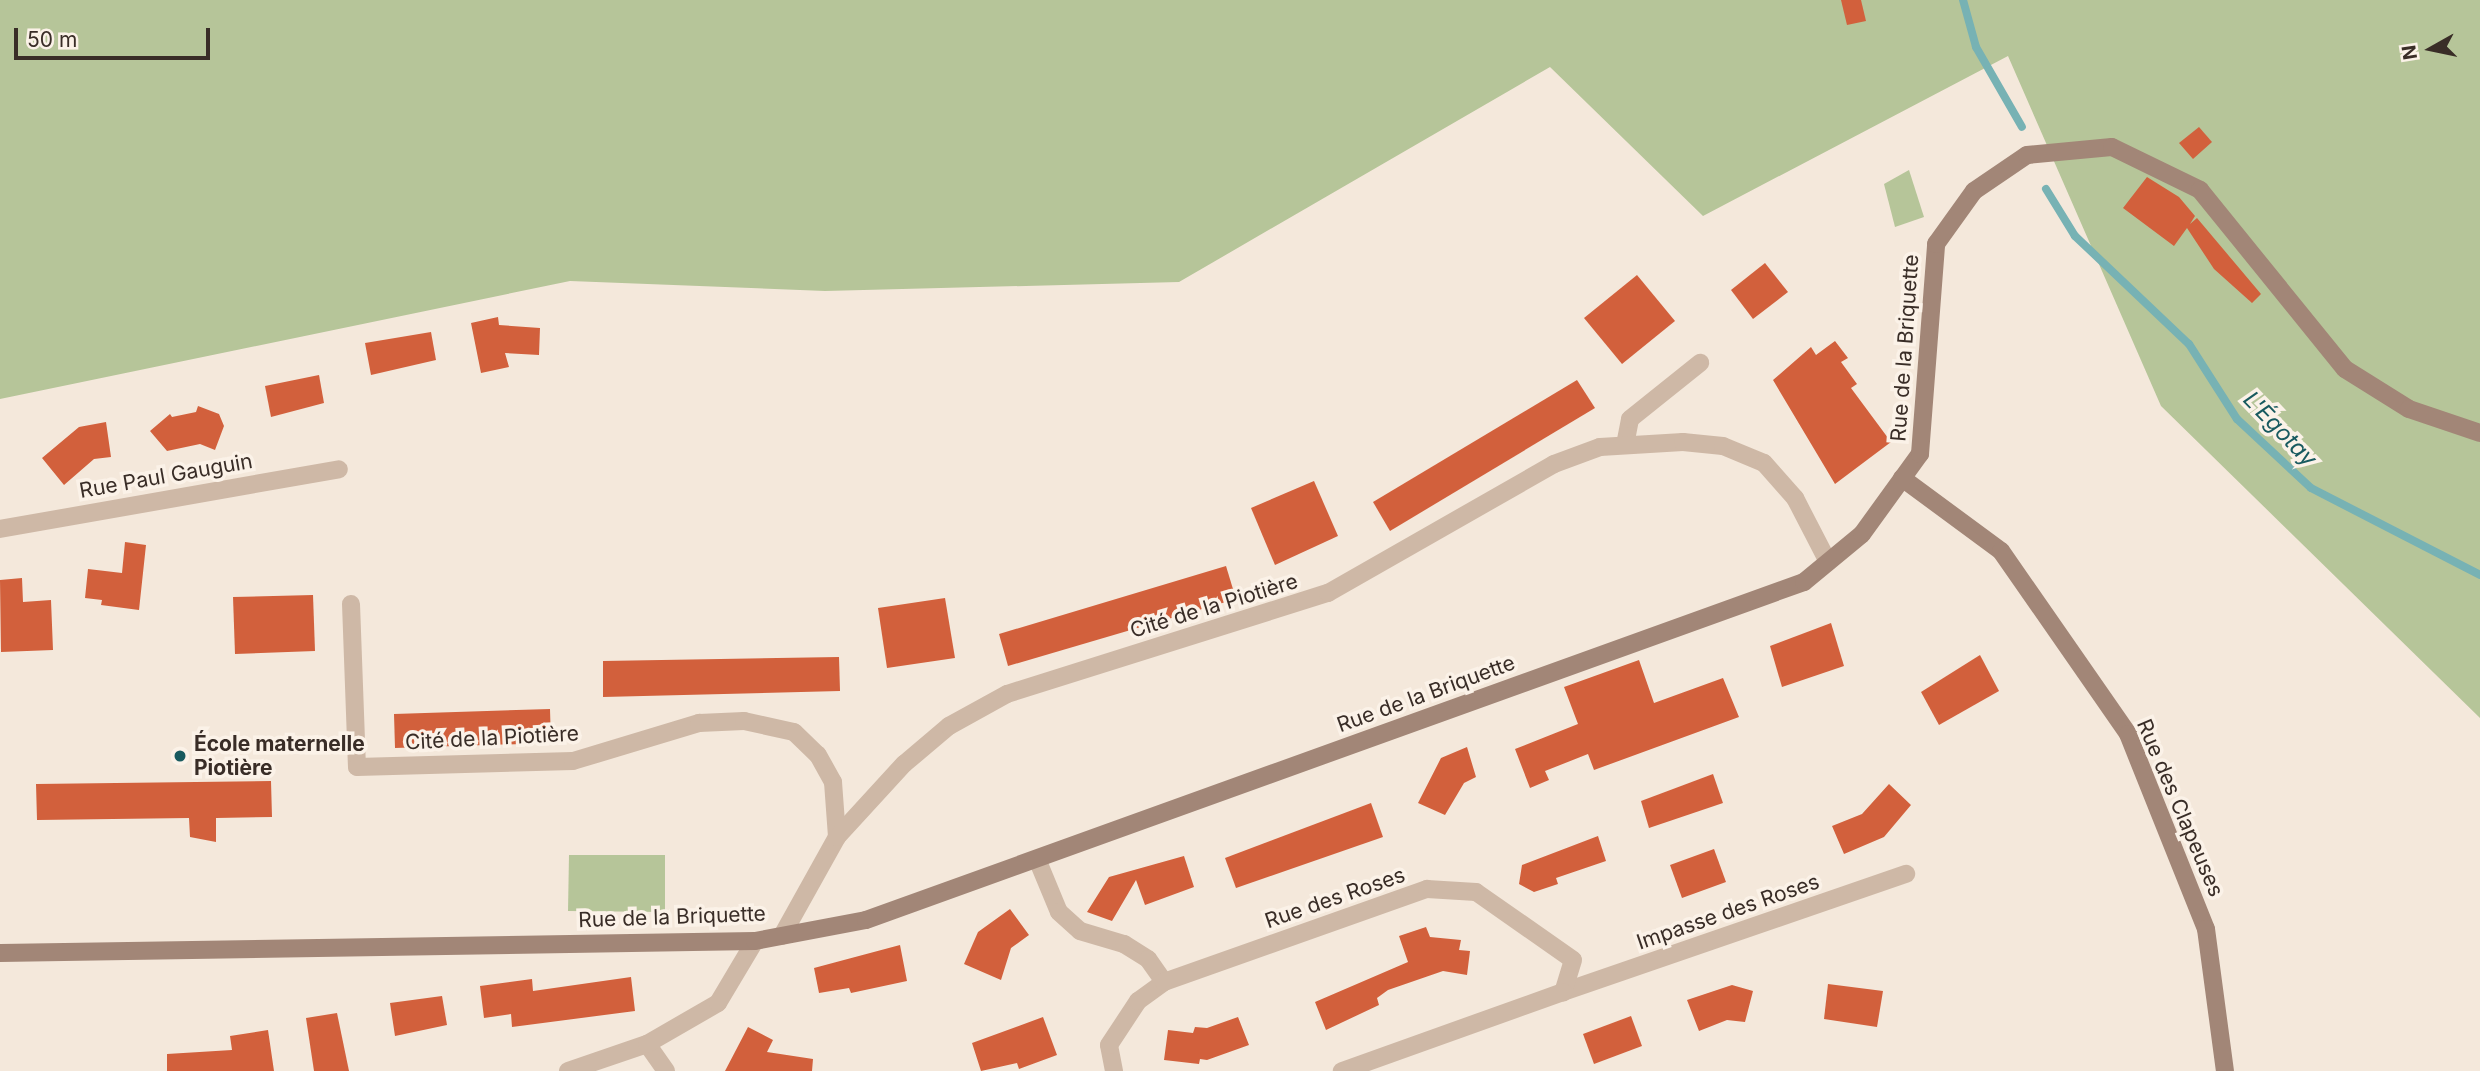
<!DOCTYPE html>
<meta charset="utf-8">
<style>
body{margin:0}
#map{position:relative;width:2480px;height:1071px;overflow:hidden;background:#f4e8db;font-family:Inter,sans-serif}
div>[style]{position:absolute}
[style*='--x']{left:calc(var(--x)*1px);top:calc(var(--y)*1px);width:calc(var(--w)*1px);rotate:calc(var(--a)*1deg)}
.green>*{inset:0;background:#b6c599}
.stream>*{height:8px;margin:-4px;padding:0 4px;transform-origin:4px;border-radius:4px;background:#77b2b4}
.building>*{inset:0;background:#d2603c}
.street>*{height:18px;margin:-9px;padding:0 9px;transform-origin:9px;border-radius:9px;background:#ceb8a6}
.secondary>*{height:18px;margin:-9px;padding:0 9px;transform-origin:9px;border-radius:9px;background:#a28677}
.dots>*{width:19px;height:19px;translate:-50% -50%;box-sizing:border-box;border:4px solid #fbf2e8;border-radius:50%}
span{translate:-50% -50%;white-space:nowrap;text-align:center;line-height:1.15;-webkit-text-stroke:7px #fbf2e8;paint-order:stroke}
.street-label{font-size:21px;color:#392d27}
.poi-label{font-size:21px;color:#392d27;font-weight:700}
.left{translate:0 -50%;text-align:left}
.water-label{font-size:23px;color:#185a5f;font-style:italic}
.north{position:absolute;left:2396px;top:14px;width:70px;height:70px;-webkit-text-stroke:5px #fbf2e8;paint-order:stroke;rotate:261deg;font-size:19px;font-weight:700;line-height:28px;text-align:center;color:#392d27}
.north::after{content:'';display:block;margin:auto;width:24px;height:32px;background:#392d27;clip-path:polygon(50% 0,100% 100%,50% 72%,0 100%)}
.scale{position:absolute;left:14px;top:28px;width:196px;height:32px;box-sizing:border-box;border:4px solid #392d27;border-top:0;padding-left:9px;font-size:21px;line-height:24px;white-space:nowrap;color:#392d27;-webkit-text-stroke:5px #fbf2e8;paint-order:stroke}
</style>
<div id="map">
<div class="green">
<i style="clip-path:polygon(0 0,2480px 0,2480px 718px,2161px 406px,2008px 56px,1703px 216px,1550px 67px,1179px 282px,825px 291px,570px 281px,0 399px)"></i>
<i style="clip-path:polygon(1909px 170px,1924px 217px,1895px 227px,1884px 184px)"></i>
<i style="clip-path:polygon(569px 855px,665px 855px,665px 912px,568px 911px)"></i>
</div>
<div class="stream">
<i style="--x:1963;--y:0;--w:49;--a:74.5"></i>
<i style="--x:1976;--y:47;--w:92;--a:60.1"></i>
<i style="--x:2046;--y:189;--w:55;--a:58.3"></i>
<i style="--x:2075;--y:236;--w:157;--a:43.5"></i>
<i style="--x:2189;--y:344;--w:89;--a:57.4"></i>
<i style="--x:2237;--y:419;--w:101;--a:43"></i>
<i style="--x:2311;--y:488;--w:190;--a:27.2"></i>
</div>
<div class="building">
<i style="clip-path:polygon(1841px 0,1861px 0,1866px 21px,1847px 25px)"></i>
<i style="clip-path:polygon(2199px 127px,2212px 142px,2193px 159px,2179px 143px)"></i>
<i style="clip-path:polygon(2147px 177px,2179px 197px,2195px 216px,2190px 224px,2197px 218px,2261px 294px,2252px 303px,2214px 269px,2187px 228px,2174px 246px,2123px 208px)"></i>
<i style="clip-path:polygon(1765px 263px,1788px 292px,1753px 319px,1731px 290px)"></i>
<i style="clip-path:polygon(1637px 275px,1675px 321px,1622px 364px,1584px 318px)"></i>
<i style="clip-path:polygon(498px 317px,499px 325px,540px 328px,539px 355px,505px 353px,509px 367px,481px 373px,471px 323px)"></i>
<i style="clip-path:polygon(431px 332px,436px 360px,371px 375px,365px 343px)"></i>
<i style="clip-path:polygon(1835px 341px,1848px 358px,1841px 362px,1857px 384px,1851px 388px,1891px 442px,1835px 484px,1773px 380px,1811px 347px,1816px 355px)"></i>
<i style="clip-path:polygon(319px 375px,324px 403px,271px 417px,265px 386px)"></i>
<i style="clip-path:polygon(1577px 380px,1595px 408px,1390px 531px,1373px 502px)"></i>
<i style="clip-path:polygon(198px 406px,219px 414px,224px 426px,215px 450px,200px 444px,167px 451px,150px 431px,170px 414px,172px 417px,196px 412px)"></i>
<i style="clip-path:polygon(106px 422px,111px 457px,94px 459px,64px 485px,42px 458px,79px 427px)"></i>
<i style="clip-path:polygon(1314px 481px,1338px 536px,1275px 565px,1251px 508px)"></i>
<i style="clip-path:polygon(125px 542px,146px 545px,139px 610px,101px 605px,102px 600px,85px 598px,88px 569px,122px 573px)"></i>
<i style="clip-path:polygon(1226px 566px,1236px 599px,1008px 666px,999px 634px)"></i>
<i style="clip-path:polygon(22px 578px,23px 602px,51px 600px,53px 650px,1px 652px,0 580px)"></i>
<i style="clip-path:polygon(313px 595px,315px 651px,235px 654px,233px 597px)"></i>
<i style="clip-path:polygon(945px 598px,955px 658px,887px 668px,878px 608px)"></i>
<i style="clip-path:polygon(1831px 623px,1844px 666px,1782px 687px,1770px 646px)"></i>
<i style="clip-path:polygon(1980px 655px,1999px 691px,1939px 725px,1921px 692px)"></i>
<i style="clip-path:polygon(839px 657px,840px 691px,603px 697px,603px 661px)"></i>
<i style="clip-path:polygon(1639px 660px,1654px 703px,1723px 678px,1739px 717px,1594px 770px,1588px 754px,1545px 771px,1549px 780px,1530px 788px,1515px 749px,1578px 724px,1564px 687px)"></i>
<i style="clip-path:polygon(550px 709px,551px 743px,395px 748px,394px 714px)"></i>
<i style="clip-path:polygon(1467px 747px,1476px 777px,1464px 783px,1445px 815px,1418px 803px,1441px 758px)"></i>
<i style="clip-path:polygon(1713px 774px,1723px 803px,1649px 828px,1641px 801px)"></i>
<i style="clip-path:polygon(271px 781px,272px 817px,216px 818px,216px 842px,190px 837px,189px 818px,37px 820px,36px 784px)"></i>
<i style="clip-path:polygon(1889px 784px,1911px 805px,1884px 837px,1844px 854px,1832px 826px,1862px 814px)"></i>
<i style="clip-path:polygon(1371px 803px,1383px 837px,1236px 888px,1225px 858px)"></i>
<i style="clip-path:polygon(1598px 836px,1606px 861px,1556px 878px,1558px 884px,1534px 892px,1519px 884px,1522px 865px)"></i>
<i style="clip-path:polygon(1714px 849px,1726px 882px,1682px 898px,1670px 865px)"></i>
<i style="clip-path:polygon(1184px 856px,1194px 887px,1145px 905px,1136px 880px,1112px 921px,1087px 912px,1109px 877px)"></i>
<i style="clip-path:polygon(1010px 909px,1029px 935px,1011px 948px,1001px 980px,964px 964px,978px 932px)"></i>
<i style="clip-path:polygon(1426px 927px,1430px 937px,1461px 940px,1459px 950px,1470px 951px,1467px 975px,1443px 971px,1388px 990px,1377px 998px,1379px 1005px,1326px 1030px,1315px 1002px,1408px 962px,1399px 936px)"></i>
<i style="clip-path:polygon(900px 945px,907px 981px,851px 993px,849px 988px,819px 993px,814px 968px)"></i>
<i style="clip-path:polygon(631px 977px,635px 1011px,512px 1027px,511px 1014px,484px 1018px,480px 986px,532px 979px,533px 991px)"></i>
<i style="clip-path:polygon(1828px 984px,1883px 991px,1877px 1027px,1824px 1019px)"></i>
<i style="clip-path:polygon(1732px 985px,1753px 991px,1745px 1022px,1727px 1020px,1699px 1031px,1687px 1000px)"></i>
<i style="clip-path:polygon(442px 996px,447px 1025px,395px 1036px,390px 1003px)"></i>
<i style="clip-path:polygon(337px 1013px,349px 1071px,314px 1071px,306px 1018px)"></i>
<i style="clip-path:polygon(1631px 1016px,1642px 1046px,1594px 1064px,1583px 1034px)"></i>
<i style="clip-path:polygon(1043px 1017px,1057px 1055px,1019px 1069px,1017px 1063px,981px 1071px,972px 1043px)"></i>
<i style="clip-path:polygon(1238px 1017px,1249px 1045px,1207px 1060px,1200px 1059px,1199px 1064px,1164px 1060px,1168px 1030px,1193px 1033px,1195px 1027px,1207px 1028px)"></i>
<i style="clip-path:polygon(748px 1027px,773px 1040px,767px 1052px,813px 1059px,812px 1071px,725px 1071px)"></i>
<i style="clip-path:polygon(268px 1030px,274px 1071px,167px 1071px,167px 1054px,232px 1050px,230px 1036px)"></i>
</div>
<div class="street">
<i style="--x:1625;--y:445;--w:26;--a:-79"></i>
<i style="--x:1630;--y:419;--w:90;--a:-38.7"></i>
<i style="--x:0;--y:529;--w:344;--a:-10"></i>
<i style="--x:351;--y:604;--w:163;--a:87.9"></i>
<i style="--x:357;--y:767;--w:216;--a:-1.6"></i>
<i style="--x:573;--y:761;--w:132;--a:-16.8"></i>
<i style="--x:699;--y:723;--w:45;--a:-2.5"></i>
<i style="--x:744;--y:721;--w:51;--a:12.4"></i>
<i style="--x:794;--y:732;--w:33;--a:44"></i>
<i style="--x:818;--y:755;--w:31;--a:61"></i>
<i style="--x:833;--y:782;--w:55;--a:85.8"></i>
<i style="--x:837;--y:837;--w:113;--a:119.1"></i>
<i style="--x:837;--y:837;--w:99;--a:-47.5"></i>
<i style="--x:904;--y:764;--w:59;--a:-40.2"></i>
<i style="--x:949;--y:726;--w:66;--a:-28.9"></i>
<i style="--x:1007;--y:694;--w:337;--a:-17.5"></i>
<i style="--x:1328;--y:593;--w:260;--a:-29.7"></i>
<i style="--x:1554;--y:464;--w:49;--a:-20.3"></i>
<i style="--x:1600;--y:447;--w:83;--a:-3.4"></i>
<i style="--x:1683;--y:442;--w:40;--a:5.7"></i>
<i style="--x:1723;--y:446;--w:44;--a:22.5"></i>
<i style="--x:1764;--y:463;--w:47;--a:48.5"></i>
<i style="--x:1795;--y:498;--w:72;--a:62.7"></i>
<i style="--x:1037;--y:859;--w:57;--a:67.5"></i>
<i style="--x:1059;--y:912;--w:28;--a:42"></i>
<i style="--x:1080;--y:931;--w:46;--a:16.5"></i>
<i style="--x:1124;--y:944;--w:28;--a:32"></i>
<i style="--x:1148;--y:959;--w:28;--a:55"></i>
<i style="--x:1563;--y:992;--w:363;--a:-19"></i>
<i style="--x:568;--y:1071;--w:83;--a:-18.9"></i>
<i style="--x:666;--y:1071;--w:33;--a:-125"></i>
<i style="--x:647;--y:1044;--w:82;--a:-30"></i>
<i style="--x:718;--y:1003;--w:72;--a:-59.2"></i>
<i style="--x:1114;--y:1071;--w:26;--a:-101"></i>
<i style="--x:1109;--y:1045;--w:53;--a:-56.6"></i>
<i style="--x:1138;--y:1001;--w:32;--a:-36"></i>
<i style="--x:1164;--y:982;--w:279;--a:-19.5"></i>
<i style="--x:1427;--y:889;--w:49;--a:3.5"></i>
<i style="--x:1476;--y:892;--w:118;--a:35"></i>
<i style="--x:1573;--y:960;--w:34;--a:107"></i>
<i style="--x:1563;--y:992;--w:235;--a:160.3"></i>
</div>
<div class="secondary">
<i style="--x:1902;--y:478;--w:123;--a:36.4"></i>
<i style="--x:2001;--y:551;--w:223;--a:55.2"></i>
<i style="--x:2128;--y:734;--w:210;--a:68.2"></i>
<i style="--x:2206;--y:929;--w:143;--a:82.4"></i>
<i style="--x:0;--y:953;--w:755;--a:-0.91"></i>
<i style="--x:755;--y:941;--w:113;--a:-10.7"></i>
<i style="--x:866;--y:920;--w:997;--a:-19.82"></i>
<i style="--x:1804;--y:582;--w:75;--a:-39.6"></i>
<i style="--x:1862;--y:534;--w:99;--a:-54.1"></i>
<i style="--x:1920;--y:454;--w:211;--a:-85.6"></i>
<i style="--x:1936;--y:244;--w:65;--a:-54.4"></i>
<i style="--x:1974;--y:191;--w:64;--a:-34.2"></i>
<i style="--x:2027;--y:155;--w:85;--a:-5.4"></i>
<i style="--x:2112;--y:147;--w:98;--a:26"></i>
<i style="--x:2200;--y:190;--w:230;--a:51"></i>
<i style="--x:2345;--y:369;--w:75;--a:32"></i>
<i style="--x:2409;--y:409;--w:75;--a:18.7"></i>
</div>
<div class="dots">
<i style="left:180px;top:756px;background:#185a5f"></i>
</div>
<div class="street-label">
<span style="left:1905px;top:348px;rotate:-86deg">Rue de la Briquette</span>
<span style="left:166px;top:476px;rotate:-10deg">Rue Paul Gauguin</span>
<span style="left:1214px;top:606px;rotate:-17deg">Cité de la Piotière</span>
<span style="left:1426px;top:694px;rotate:-20deg">Rue de la Briquette</span>
<span style="left:492px;top:738px;rotate:-3deg">Cité de la Piotière</span>
<span style="left:2180px;top:808px;rotate:67deg">Rue des Clapeuses</span>
<span style="left:1335px;top:898px;rotate:-19deg">Rue des Roses</span>
<span style="left:1728px;top:912px;rotate:-19deg">Impasse des Roses</span>
<span style="left:672px;top:917px;rotate:-2deg">Rue de la Briquette</span>
</div>
<div class="poi-label">
<span class="left" style="left:194px;top:756px">École maternelle<br>Piotière</span>
</div>
<div class="water-label">
<span style="left:2280px;top:429px;rotate:46deg">L'Égotay</span>
</div>
<div class="north">N</div>
<div class="scale">50 m</div>
</div>
